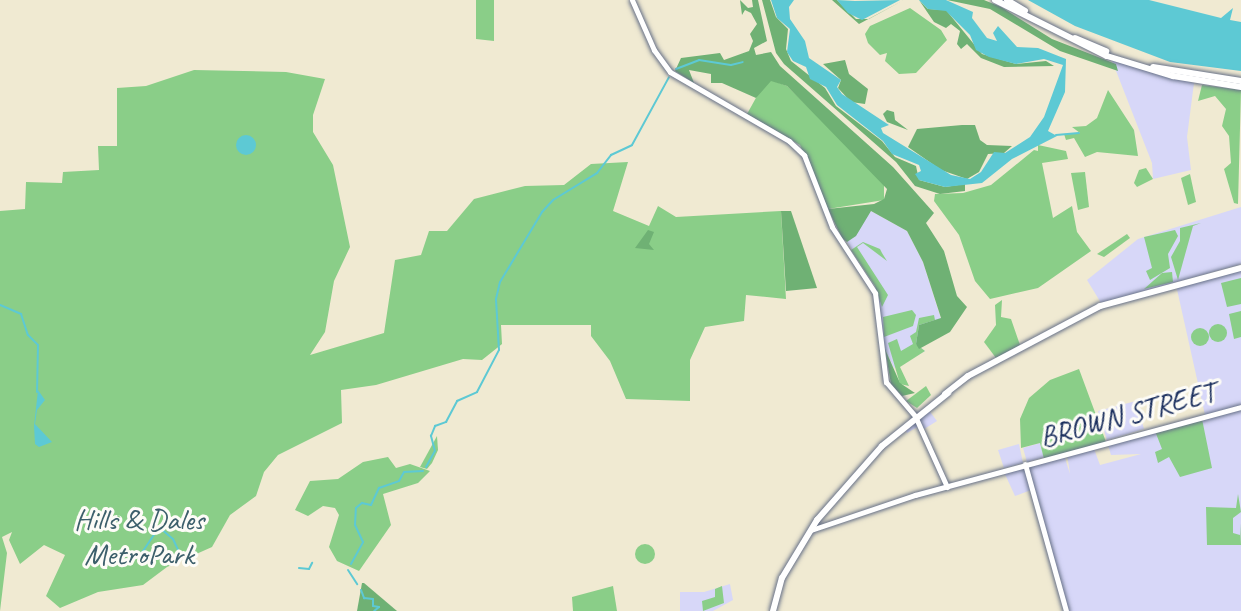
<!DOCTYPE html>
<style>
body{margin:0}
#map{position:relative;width:1241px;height:611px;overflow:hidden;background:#f0ead2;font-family:Caveat,sans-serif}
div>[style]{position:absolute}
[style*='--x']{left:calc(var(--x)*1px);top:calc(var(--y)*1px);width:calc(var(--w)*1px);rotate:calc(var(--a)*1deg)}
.built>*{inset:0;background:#d7d7f8}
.green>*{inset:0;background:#8ace88}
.round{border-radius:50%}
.forest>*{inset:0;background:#6fb174}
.water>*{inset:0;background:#5dc9d4}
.stream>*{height:2px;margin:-1px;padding:0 1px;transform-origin:1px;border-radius:1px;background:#5dc9d4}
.roads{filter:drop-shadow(0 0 2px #667087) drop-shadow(0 0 2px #667087)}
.secondary>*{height:5px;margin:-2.5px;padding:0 2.5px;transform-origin:2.5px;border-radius:2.5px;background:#fff}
.primary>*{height:6px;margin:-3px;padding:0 3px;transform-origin:3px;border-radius:3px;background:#fff}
span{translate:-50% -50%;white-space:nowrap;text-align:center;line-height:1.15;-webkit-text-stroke:6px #fdfcf7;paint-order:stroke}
.street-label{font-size:30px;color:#1b2f5e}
.park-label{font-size:30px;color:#3c5f6b}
</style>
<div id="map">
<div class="built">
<i style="clip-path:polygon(1111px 58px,1194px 83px,1187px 137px,1191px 170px,1153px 179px,1152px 163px)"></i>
<i style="clip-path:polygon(1241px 207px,1241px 264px,1101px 303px,1087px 280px,1138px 239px)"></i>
<i style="clip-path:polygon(871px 211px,907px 231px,923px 262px,941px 319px,916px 344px,925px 351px,894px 368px,885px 349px,875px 286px,847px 242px)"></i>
<i style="clip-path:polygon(1241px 268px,1241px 611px,1066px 611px,1027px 465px,1064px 455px,1070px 474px,1067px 454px,1093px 446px,1100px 465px,1141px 454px,1111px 455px,1108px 445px,1205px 415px,1176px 285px)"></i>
<i style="clip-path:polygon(1136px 401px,1144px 429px,1107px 440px,1098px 411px)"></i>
<i style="clip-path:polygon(928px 409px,937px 421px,921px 431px,919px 426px,907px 433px,905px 428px)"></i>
<i style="clip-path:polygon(1040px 443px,1044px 457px,1027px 462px,1023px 448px)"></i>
<i style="clip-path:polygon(1019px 444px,1023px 463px,1004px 468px,998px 450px)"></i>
<i style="clip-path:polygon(1024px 466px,1031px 490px,1015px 496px,1004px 472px)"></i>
<i style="clip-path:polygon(730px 584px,733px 600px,713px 611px,680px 611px,680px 592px,704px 592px)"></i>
</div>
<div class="green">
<i style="clip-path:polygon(476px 0,494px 0,494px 41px,476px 39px)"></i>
<i style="clip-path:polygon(910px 8px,941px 30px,947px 40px,916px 73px,899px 74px,885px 61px,887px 53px,880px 55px,868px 43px,865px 34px,870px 26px)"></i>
<i style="clip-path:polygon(194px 70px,286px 72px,325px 79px,313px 115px,313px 132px,333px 165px,350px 247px,334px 281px,325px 332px,310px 355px,384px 333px,395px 260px,421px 255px,429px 231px,447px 231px,474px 199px,525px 186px,564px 185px,591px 164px,628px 162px,613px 211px,649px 226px,658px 206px,676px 217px,781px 211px,786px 299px,746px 295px,744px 321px,705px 327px,690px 360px,690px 401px,626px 399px,610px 361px,591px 336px,591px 325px,501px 325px,502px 344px,482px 360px,463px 359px,376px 385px,341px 390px,342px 423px,278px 455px,264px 472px,256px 496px,230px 515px,212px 547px,167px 567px,143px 585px,98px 592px,60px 608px,46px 596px,65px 555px,44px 545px,20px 564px,9px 540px,12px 532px,2px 537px,7px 553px,0 611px,0 211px,25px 209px,26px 182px,62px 183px,63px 172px,99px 170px,98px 146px,117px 146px,117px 88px,146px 86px)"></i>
<i style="clip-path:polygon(771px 80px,787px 86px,884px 182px,884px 200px,828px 209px,800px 145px,747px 114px,762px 87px)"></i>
<i style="clip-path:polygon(1202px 85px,1241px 90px,1238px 204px,1234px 203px,1224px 169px,1231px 163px,1229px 136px,1222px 126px,1226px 109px,1215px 96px,1198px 101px)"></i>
<i style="clip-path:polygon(1108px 90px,1134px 130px,1138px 156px,1097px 152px,1085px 157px,1074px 138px,1066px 140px,1064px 134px,1080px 133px,1072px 127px,1086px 126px,1097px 118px)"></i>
<i style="clip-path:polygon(1038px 145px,1066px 151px,1068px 159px,1042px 163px,1053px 218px,1072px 206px,1077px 232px,1091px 251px,1038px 288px,990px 299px,975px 281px,959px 235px,934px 201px,935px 194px,963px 193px,991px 185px,1034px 150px,1038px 151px)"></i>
<i style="clip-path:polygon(1146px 168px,1153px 179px,1137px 187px,1134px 183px,1139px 170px)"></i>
<i style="clip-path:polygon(1085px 172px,1089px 207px,1078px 210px,1071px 173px)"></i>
<i style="clip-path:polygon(1190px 174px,1196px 202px,1188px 205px,1181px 178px)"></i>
<i style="clip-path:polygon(1201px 223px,1193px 226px,1178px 280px,1171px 257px,1180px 241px,1180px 228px)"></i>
<i style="clip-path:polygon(1175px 230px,1178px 236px,1168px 254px,1170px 268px,1150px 280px,1146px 271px,1152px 268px,1144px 237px)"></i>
<i style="clip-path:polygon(1127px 234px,1130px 238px,1104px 257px,1097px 254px)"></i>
<i style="clip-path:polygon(863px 242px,880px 249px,882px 253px,887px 261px,863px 243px,857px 247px,888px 295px,882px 307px,875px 286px,851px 250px)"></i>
<i style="clip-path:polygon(1172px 272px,1173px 282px,1144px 289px,1162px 273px)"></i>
<i style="clip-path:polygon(1241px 278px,1241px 304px,1227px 307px,1221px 283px)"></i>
<i style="clip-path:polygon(1002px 300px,1001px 317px,1011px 319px,1020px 345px,996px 358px,984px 342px,996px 325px,995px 305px)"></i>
<i style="clip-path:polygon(912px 310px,916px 315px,913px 326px,884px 337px,883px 317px)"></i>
<i style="clip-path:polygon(1241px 311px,1241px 337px,1234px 339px,1229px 314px)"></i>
<i style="clip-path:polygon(934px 315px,935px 320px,919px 325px,916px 344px,925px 351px,900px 367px,909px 386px,900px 384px,888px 343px,897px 339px,901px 351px,913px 344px,910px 336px,916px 332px,919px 318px)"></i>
<i class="round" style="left:1209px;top:324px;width:18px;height:18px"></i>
<i class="round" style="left:1191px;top:328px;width:18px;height:18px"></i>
<i style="clip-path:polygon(1079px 369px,1106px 442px,1044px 459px,1040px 443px,1021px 448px,1020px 419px,1029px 398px,1050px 380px)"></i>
<i style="clip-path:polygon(926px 386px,931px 395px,917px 408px,906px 401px)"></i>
<i style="clip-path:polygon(1202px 419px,1212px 468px,1180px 477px,1169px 457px,1158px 463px,1155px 452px,1162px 449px,1155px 431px)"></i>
<i style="clip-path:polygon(437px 436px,438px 450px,432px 463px,427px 469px,420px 467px)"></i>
<i style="clip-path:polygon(388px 457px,396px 468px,410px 464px,430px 471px,418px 483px,383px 494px,391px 525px,359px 571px,337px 561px,329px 547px,339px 515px,335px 508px,323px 506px,308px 516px,295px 510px,310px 481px,338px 479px,363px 462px)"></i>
<i style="clip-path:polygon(1238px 494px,1241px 512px,1233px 518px,1233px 533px,1240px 535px,1240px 523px,1241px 545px,1207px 545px,1206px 507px,1236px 508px)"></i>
<i class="round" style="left:635px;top:544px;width:20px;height:20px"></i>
<i style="clip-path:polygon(613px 586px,617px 611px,573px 611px,572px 597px)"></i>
<i style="clip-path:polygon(722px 586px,724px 603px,703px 611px,702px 601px,715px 597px,715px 589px)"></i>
</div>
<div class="forest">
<i style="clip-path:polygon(740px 0,748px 8px,753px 7px,752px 0,758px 0,767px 41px,754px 48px,756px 55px,771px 52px,780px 66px,893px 167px,934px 213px,926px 223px,944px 251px,957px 296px,967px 307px,950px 332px,919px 349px,916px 344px,919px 325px,941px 318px,923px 262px,907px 231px,871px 211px,856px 236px,847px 242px,842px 238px,828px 209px,874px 204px,884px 199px,887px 189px,787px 86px,771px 81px,756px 98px,722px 83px,711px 83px,711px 74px,689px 70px,694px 83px,675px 71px,681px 58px,720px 53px,724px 60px,749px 51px,753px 41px,750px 34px,757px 24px,751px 13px,745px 10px,742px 15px)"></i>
<i style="clip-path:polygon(762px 0,770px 0,776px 17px,788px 29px,786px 49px,791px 61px,825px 88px,836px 106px,882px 141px,895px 157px,916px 166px,919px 180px,945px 187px,965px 184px,965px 191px,940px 194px,915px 186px,896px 162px,784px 64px,776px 53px)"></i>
<i style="clip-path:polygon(815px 0,837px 0,856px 19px,869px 19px,904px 0,859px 24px,832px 0)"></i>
<i style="clip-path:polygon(919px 0,928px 9px,946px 10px,982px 54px,1016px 64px,1046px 61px,1054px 66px,1004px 67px,981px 58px,967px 44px,961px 49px,957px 44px,960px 31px,951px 24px,946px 28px,934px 22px)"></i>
<i style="clip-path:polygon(947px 0,984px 0,1001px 7px,1052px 39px,1116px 64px,1118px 71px,1060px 51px,990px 9px)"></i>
<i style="clip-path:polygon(845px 60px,849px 74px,868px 89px,865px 104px,851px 102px,838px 88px,841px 80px,823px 64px)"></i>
<i style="clip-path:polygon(887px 110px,894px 112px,895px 120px,908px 130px,887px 122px,883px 114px)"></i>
<i style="clip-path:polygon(962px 125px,975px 125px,980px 140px,987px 145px,1012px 146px,1004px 153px,988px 154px,979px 172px,967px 179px,941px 170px,908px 147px,917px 129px)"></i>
<i style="clip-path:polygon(781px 211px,791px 211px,817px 288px,786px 291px)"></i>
<i style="clip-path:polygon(648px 230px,654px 232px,649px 244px,654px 250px,635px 248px)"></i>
<i style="clip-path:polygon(885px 349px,900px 383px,915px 393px,902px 396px,891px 384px)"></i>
<i style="clip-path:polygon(362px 583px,364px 583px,397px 611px,357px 611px)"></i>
</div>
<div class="water">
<i style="clip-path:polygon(771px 0,794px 0,789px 7px,790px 19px,805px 41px,809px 58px,841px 80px,837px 87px,842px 94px,889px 125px,881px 128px,883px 133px,951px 175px,970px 179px,981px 172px,994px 152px,1005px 153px,1030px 137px,1044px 117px,1063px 65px,1044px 59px,1016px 64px,989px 57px,976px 50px,970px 35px,946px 11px,928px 9px,919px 0,946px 0,973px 12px,972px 18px,987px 38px,997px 41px,993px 33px,998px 26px,1017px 47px,1038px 48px,1066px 59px,1065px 92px,1048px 131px,1057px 136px,1012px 159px,982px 183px,945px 187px,919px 180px,915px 174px,921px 171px,919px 165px,892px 154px,883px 141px,837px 105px,826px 87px,810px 79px,806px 67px,793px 61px,787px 52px,790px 29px,777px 18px)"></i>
<i style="clip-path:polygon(837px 0,855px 1px,900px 0,862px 20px,848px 13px)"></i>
<i style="clip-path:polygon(1028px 0,1149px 0,1221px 18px,1233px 8px,1230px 20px,1241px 22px,1241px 71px,1170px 62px,1075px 26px)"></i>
<i class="round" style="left:236px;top:135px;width:20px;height:20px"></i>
<i style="clip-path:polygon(38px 390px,45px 400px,37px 410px,35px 424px,52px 442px,39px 447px,35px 444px,34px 426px)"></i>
</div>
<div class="stream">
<i style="--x:676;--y:69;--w:25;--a:-21"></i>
<i style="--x:699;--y:60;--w:32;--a:9"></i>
<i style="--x:731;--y:65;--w:12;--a:-14"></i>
<i style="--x:1056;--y:135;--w:23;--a:-5"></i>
<i style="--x:0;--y:305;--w:23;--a:23"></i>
<i style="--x:21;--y:314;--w:22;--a:72"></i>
<i style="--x:28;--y:335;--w:14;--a:45"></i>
<i style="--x:38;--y:345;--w:47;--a:91.2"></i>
<i style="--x:426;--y:467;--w:18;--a:-61"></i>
<i style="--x:435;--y:451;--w:16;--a:-105"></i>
<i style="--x:431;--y:436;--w:11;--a:-68"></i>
<i style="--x:435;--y:426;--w:12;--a:-20"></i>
<i style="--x:446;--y:422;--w:24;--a:-62"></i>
<i style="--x:457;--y:401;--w:22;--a:-24"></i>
<i style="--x:477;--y:392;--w:47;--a:-62.4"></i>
<i style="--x:499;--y:350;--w:51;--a:-93.4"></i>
<i style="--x:496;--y:299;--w:17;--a:-77"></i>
<i style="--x:500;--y:282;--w:82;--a:-59"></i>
<i style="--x:542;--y:212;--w:16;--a:-47"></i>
<i style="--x:553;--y:200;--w:52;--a:-31.5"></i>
<i style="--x:597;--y:173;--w:23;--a:-52"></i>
<i style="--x:611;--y:155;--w:23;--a:-25"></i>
<i style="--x:632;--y:145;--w:77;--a:-61.4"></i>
<i style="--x:141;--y:554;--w:32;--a:-56"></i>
<i style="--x:159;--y:527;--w:18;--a:41"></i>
<i style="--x:173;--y:539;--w:17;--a:65"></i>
<i style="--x:351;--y:564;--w:25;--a:-61"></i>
<i style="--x:363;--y:542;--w:19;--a:-115"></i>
<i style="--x:355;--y:525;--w:17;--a:-87"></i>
<i style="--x:356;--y:508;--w:8;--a:-40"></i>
<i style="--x:362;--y:503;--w:9;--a:13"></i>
<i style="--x:371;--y:505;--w:19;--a:-65"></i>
<i style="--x:379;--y:488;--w:21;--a:-19"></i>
<i style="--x:399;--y:481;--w:10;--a:-61"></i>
<i style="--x:404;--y:472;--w:19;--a:-3"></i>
<i style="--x:299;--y:568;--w:10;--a:6"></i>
<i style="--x:309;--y:569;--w:7;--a:-63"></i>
<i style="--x:348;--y:570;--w:17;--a:57"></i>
<i style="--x:361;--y:590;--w:9;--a:69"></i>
<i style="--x:364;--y:598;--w:9;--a:6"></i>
<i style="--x:373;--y:599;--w:7;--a:90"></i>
<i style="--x:373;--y:606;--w:6;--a:9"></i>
<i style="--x:379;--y:607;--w:6;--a:141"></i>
</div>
<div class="roads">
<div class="secondary">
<i style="--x:632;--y:0;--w:55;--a:66.3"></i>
<i style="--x:654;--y:50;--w:27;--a:54"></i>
<i style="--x:670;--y:72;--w:138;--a:30.1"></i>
<i style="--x:789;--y:141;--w:21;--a:43"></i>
<i style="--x:804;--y:155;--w:77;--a:68.7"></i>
<i style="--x:832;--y:227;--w:79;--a:56.9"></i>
<i style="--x:875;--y:293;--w:90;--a:83"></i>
<i style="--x:886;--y:382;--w:45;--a:49.5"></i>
<i style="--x:915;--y:416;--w:78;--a:65.7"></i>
<i style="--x:1025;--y:464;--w:153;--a:74.4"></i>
<i style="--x:811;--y:530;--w:110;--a:-18.6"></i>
<i style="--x:915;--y:495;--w:338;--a:-15.1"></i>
</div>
<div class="primary">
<i style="--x:995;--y:0;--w:125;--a:26.6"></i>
<i style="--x:1107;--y:56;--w:69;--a:16.9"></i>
<i style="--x:1173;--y:76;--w:69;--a:9.2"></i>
<i style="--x:1007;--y:0;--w:21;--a:31"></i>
<i style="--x:1075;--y:38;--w:34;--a:23"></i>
<i style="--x:1153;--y:67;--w:89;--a:9"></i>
<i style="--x:945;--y:394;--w:29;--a:-38"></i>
<i style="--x:968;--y:376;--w:149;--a:-27.9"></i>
<i style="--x:1100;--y:306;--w:146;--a:-15.1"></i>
<i style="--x:773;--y:611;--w:34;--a:-75"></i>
<i style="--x:782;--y:578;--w:68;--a:-58.9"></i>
<i style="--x:817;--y:520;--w:98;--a:-48.7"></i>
<i style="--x:882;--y:446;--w:85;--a:-38.8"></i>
</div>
</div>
<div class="street-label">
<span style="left:1127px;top:414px;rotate:-15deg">BROWN STREET</span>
</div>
<div class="park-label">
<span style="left:139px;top:536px">Hills &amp; Dales<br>MetroPark</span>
</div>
</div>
